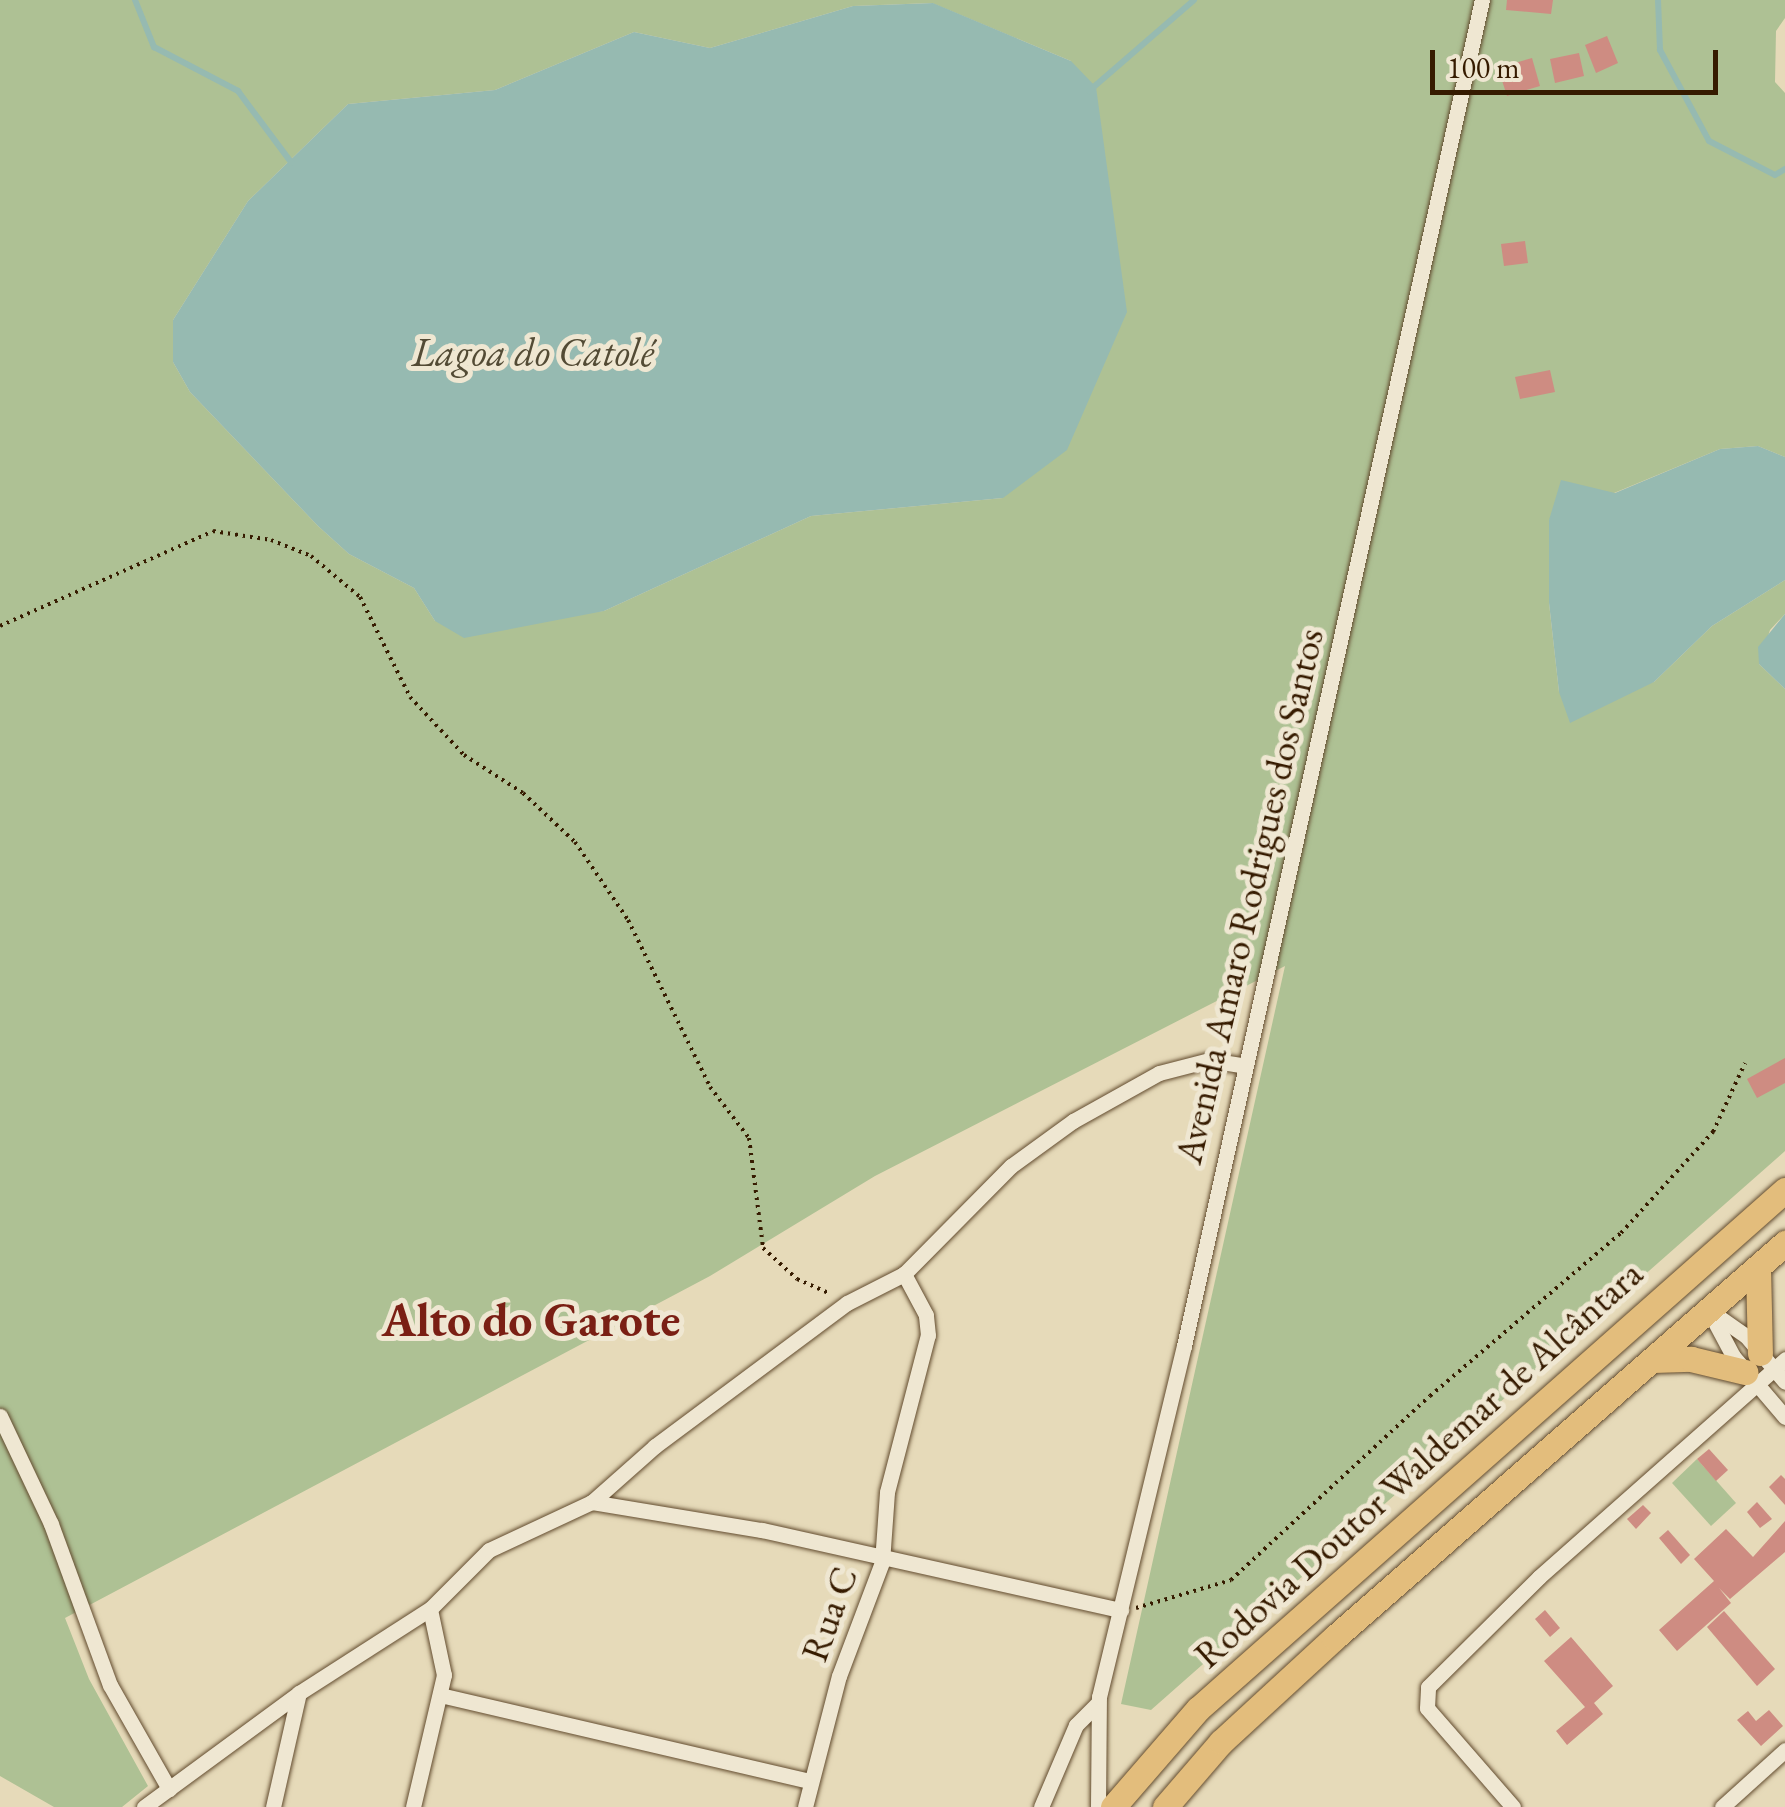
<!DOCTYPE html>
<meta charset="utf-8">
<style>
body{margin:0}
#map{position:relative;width:1785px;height:1807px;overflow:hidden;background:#e6dab9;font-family:"EB Garamond",serif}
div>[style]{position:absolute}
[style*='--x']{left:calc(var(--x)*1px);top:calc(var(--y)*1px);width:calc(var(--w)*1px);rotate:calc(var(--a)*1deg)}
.green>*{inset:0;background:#aec194}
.water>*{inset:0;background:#96bab1}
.stream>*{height:6px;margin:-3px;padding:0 3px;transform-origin:3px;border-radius:3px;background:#96bab1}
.building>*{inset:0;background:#ce8c82}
.path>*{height:4px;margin-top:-2px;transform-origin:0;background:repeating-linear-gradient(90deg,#361b00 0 2.5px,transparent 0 7.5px)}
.roads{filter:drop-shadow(0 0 2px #624b2e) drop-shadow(0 0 2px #624b2e)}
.minor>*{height:15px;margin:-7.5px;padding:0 7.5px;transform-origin:7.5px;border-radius:7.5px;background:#efe7d2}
.trunk>*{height:25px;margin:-12.5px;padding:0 12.5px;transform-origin:12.5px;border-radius:12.5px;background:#e3bd7c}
span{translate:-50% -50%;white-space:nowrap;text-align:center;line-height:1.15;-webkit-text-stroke:10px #efe7d2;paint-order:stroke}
.street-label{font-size:38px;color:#361b00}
.water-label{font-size:40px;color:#534b35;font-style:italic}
.district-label{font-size:48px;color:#7a1f14;font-weight:700}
.scale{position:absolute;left:1430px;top:50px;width:288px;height:45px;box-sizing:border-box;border:5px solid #361b00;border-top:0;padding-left:12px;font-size:30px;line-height:35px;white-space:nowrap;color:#361b00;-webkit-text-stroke:8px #efe7d2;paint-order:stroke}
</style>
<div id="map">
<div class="green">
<i style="clip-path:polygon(evenodd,0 0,1785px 0,1785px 18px,1776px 31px,1775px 82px,1785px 93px,1785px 457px,1758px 446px,1720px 449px,1549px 520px,1549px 603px,1559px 692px,1654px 682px,1712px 626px,1785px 580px,1785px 614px,1770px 630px,1759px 664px,1785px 689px,1785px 1151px,1151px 1710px,1121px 1704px,1285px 966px,875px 1176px,710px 1276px,65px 1618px,89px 1679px,148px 1786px,122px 1807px,54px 1807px,0 1776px,0 0,932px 3px,1071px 61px,1003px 498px,811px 516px,604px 611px,435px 621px,414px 588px,349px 554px,318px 526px,190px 392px,173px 362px,173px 320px,248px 201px,348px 104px,495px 90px,634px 32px,710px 48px,853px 6px,932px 3px)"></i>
<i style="clip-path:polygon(1697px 1459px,1736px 1503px,1711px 1526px,1672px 1483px)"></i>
</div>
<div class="water">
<i style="clip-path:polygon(933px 3px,1071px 61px,1096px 87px,1127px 312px,1067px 450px,1003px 498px,811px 516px,604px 611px,464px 638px,435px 621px,414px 588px,349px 554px,318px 526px,190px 392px,173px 362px,173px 320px,248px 201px,348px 104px,495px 90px,634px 32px,710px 48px,853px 6px)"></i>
<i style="clip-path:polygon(1758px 446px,1785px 457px,1785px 580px,1712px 626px,1654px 682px,1570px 723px,1559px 692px,1549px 603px,1549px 520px,1561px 480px,1615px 493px,1720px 449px)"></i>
<i style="clip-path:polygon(1785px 614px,1785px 689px,1759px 664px,1758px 647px)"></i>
</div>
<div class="stream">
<i style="--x:135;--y:0;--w:51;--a:68"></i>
<i style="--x:154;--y:47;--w:95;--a:27.6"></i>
<i style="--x:238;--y:91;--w:89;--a:53.3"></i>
<i style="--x:1658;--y:0;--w:50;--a:87.7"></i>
<i style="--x:1660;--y:50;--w:103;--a:61.7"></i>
<i style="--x:1709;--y:141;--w:74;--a:27.3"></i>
<i style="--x:1775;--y:175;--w:12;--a:-31"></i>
<i style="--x:1089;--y:91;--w:139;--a:-40.9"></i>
</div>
<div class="building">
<i style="clip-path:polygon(1507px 0,1553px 0,1551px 14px,1506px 10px)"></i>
<i style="clip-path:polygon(1607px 36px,1618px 63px,1596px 73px,1585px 45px)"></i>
<i style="clip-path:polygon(1579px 53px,1584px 76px,1555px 83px,1550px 59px)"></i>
<i style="clip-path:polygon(1532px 58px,1540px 86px,1507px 96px,1498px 68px)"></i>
<i style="clip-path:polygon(1525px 241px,1528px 263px,1504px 266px,1501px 244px)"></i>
<i style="clip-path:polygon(1550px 370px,1555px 392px,1520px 399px,1515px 377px)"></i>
<i style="clip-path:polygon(1785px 1058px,1785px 1083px,1757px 1098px,1747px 1079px)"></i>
<i style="clip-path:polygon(1709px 1449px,1728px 1470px,1716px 1481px,1697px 1459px)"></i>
<i style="clip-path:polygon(1781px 1475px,1785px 1479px,1785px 1505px,1769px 1487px)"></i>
<i style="clip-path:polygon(1757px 1502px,1772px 1519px,1760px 1528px,1747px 1512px)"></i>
<i style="clip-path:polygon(1643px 1505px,1651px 1513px,1636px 1529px,1627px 1519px)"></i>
<i style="clip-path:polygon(1785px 1521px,1785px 1552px,1730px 1599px,1719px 1588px,1731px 1603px,1677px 1651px,1659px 1630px,1714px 1581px,1694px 1559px,1726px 1529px,1753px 1557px)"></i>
<i style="clip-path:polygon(1668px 1530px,1690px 1555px,1681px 1564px,1659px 1538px)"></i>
<i style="clip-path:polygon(1545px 1610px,1560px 1628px,1550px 1637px,1535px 1619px)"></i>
<i style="clip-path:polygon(1724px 1611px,1775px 1669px,1757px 1686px,1707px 1627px)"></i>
<i style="clip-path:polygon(1571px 1637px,1613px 1686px,1594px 1703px,1603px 1714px,1567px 1745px,1556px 1731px,1585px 1707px,1544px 1661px)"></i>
<i style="clip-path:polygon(1769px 1710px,1783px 1726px,1761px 1746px,1737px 1720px,1748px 1711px,1756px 1721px)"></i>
</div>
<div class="path">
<i style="--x:0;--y:626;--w:233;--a:-24"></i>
<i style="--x:213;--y:531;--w:59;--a:8.8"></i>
<i style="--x:271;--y:540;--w:43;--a:21.8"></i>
<i style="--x:311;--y:556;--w:64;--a:39.9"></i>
<i style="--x:360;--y:597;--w:112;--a:63.4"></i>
<i style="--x:410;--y:697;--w:79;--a:47"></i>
<i style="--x:464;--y:755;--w:70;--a:32.8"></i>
<i style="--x:523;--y:793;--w:71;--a:43.3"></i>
<i style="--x:575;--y:842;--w:94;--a:55.8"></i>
<i style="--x:628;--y:920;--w:186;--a:63.8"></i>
<i style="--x:710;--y:1087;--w:64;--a:52.6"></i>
<i style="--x:749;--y:1138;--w:111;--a:82.7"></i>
<i style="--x:763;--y:1248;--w:46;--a:42.4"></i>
<i style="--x:797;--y:1279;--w:36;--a:24"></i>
<i style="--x:1136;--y:1608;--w:99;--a:-16.4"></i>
<i style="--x:1231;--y:1580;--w:271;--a:-42.8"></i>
<i style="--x:1430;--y:1396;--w:251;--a:-40.5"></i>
<i style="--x:1621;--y:1233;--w:137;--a:-47.7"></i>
<i style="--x:1713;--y:1132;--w:76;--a:-65.1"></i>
</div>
<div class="roads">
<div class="minor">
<i style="--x:1709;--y:1311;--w:51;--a:61.9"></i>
<i style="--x:1733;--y:1356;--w:80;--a:49.6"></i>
<i style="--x:1713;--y:1313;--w:40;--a:34.9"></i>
<i style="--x:1746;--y:1336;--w:60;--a:49.7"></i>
<i style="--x:0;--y:1416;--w:119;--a:64.7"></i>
<i style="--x:51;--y:1524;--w:171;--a:69.9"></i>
<i style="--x:110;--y:1685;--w:120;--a:60.4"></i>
<i style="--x:592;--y:1502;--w:172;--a:9.4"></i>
<i style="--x:762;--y:1530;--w:368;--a:12.6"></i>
<i style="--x:440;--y:1695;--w:380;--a:13.1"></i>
<i style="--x:144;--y:1807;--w:192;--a:-36.3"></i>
<i style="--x:299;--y:1693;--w:156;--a:-32.7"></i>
<i style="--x:430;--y:1609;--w:83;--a:-45"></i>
<i style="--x:489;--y:1550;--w:114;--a:-25"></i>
<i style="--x:592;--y:1502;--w:84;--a:-41.6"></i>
<i style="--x:655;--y:1446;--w:239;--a:-36.7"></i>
<i style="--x:847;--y:1303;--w:64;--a:-27"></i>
<i style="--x:904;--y:1274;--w:152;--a:-45.3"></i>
<i style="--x:1011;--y:1166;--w:77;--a:-36"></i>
<i style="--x:1073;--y:1121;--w:98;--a:-29.2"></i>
<i style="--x:1159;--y:1073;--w:52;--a:-14.6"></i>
<i style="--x:1209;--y:1060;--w:32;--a:9"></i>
<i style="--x:273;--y:1807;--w:117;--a:-77.2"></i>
<i style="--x:413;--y:1807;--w:136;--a:-76.8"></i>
<i style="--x:444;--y:1675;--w:67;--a:-102"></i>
<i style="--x:805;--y:1807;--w:135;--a:-75.5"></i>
<i style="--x:839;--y:1676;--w:122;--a:-69.3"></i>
<i style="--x:882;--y:1562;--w:70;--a:-85.9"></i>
<i style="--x:887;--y:1492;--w:162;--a:-75.4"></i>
<i style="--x:928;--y:1335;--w:20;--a:-96"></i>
<i style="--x:926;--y:1315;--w:47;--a:-118.2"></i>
<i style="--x:1041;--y:1807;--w:89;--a:-66.9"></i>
<i style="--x:1076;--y:1725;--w:31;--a:-45"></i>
<i style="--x:1098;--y:1807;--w:110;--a:-89.5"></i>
<i style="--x:1099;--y:1697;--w:361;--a:-76.4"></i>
<i style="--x:1184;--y:1346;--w:1379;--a:-77.52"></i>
<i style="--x:1513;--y:1807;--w:131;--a:-131"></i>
<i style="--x:1427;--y:1708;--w:21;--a:-87"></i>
<i style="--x:1428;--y:1687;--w:156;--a:-44.7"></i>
<i style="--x:1539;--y:1577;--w:329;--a:-41.5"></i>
<i style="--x:1722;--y:1807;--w:85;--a:-42.1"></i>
</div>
<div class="trunk">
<i style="--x:1758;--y:1267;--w:86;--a:88.7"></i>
<i style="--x:1653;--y:1360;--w:38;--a:-2"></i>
<i style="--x:1691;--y:1359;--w:56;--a:13.5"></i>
<i style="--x:1113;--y:1807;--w:130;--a:-49.1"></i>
<i style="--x:1198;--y:1709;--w:784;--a:-41.48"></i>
<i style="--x:1165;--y:1807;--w:86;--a:-49.3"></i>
<i style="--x:1221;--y:1742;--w:154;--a:-42.6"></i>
<i style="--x:1334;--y:1638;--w:600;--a:-41.21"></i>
</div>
</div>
<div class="street-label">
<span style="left:1249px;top:896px;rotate:-77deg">Avenida Amaro Rodrigues dos Santos</span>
<span style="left:1418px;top:1464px;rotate:-42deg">Rodovia Doutor Waldemar de Alcântara</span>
<span style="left:829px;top:1614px;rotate:-70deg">Rua C</span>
</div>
<div class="water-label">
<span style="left:533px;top:352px">Lagoa do Catolé</span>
</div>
<div class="district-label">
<span style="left:531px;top:1320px">Alto do Garote</span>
</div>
<div class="scale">100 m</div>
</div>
